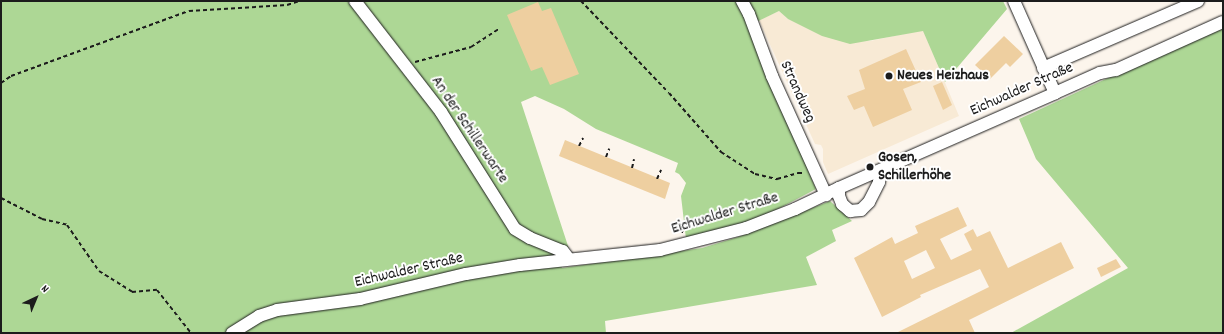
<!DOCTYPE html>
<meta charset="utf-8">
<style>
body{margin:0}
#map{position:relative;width:1224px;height:334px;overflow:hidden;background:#fcf5ec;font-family:Dekko,sans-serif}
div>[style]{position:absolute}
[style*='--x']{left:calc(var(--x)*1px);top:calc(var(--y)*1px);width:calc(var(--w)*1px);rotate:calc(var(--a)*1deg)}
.built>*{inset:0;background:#f8ead5}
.green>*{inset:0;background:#add795}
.building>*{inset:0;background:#eecfa0}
.path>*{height:2px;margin-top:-1px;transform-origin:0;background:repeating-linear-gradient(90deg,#1c1c1c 0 4px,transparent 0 7px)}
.roads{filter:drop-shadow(0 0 1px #1c1c1c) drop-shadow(0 0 1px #1c1c1c)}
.minor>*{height:12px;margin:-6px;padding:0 6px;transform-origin:6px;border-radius:6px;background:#fff}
.dots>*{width:11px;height:11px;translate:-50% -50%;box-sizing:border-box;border:2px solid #fff;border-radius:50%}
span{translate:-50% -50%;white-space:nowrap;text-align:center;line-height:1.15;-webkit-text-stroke:4px #fff;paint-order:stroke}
.poi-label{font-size:16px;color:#1c1c1c;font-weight:700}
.left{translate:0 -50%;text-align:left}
.street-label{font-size:16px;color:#1c1c1c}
.frame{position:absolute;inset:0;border:2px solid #1c1c1c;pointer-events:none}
.north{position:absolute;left:16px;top:278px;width:40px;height:40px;-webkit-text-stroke:3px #fff;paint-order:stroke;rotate:44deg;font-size:11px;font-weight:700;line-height:16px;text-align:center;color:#1c1c1c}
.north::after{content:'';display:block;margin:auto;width:14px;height:18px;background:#1c1c1c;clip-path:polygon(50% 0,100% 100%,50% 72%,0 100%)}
</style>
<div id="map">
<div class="built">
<i style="clip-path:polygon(779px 11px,788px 19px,870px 41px,923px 30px,959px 116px,828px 174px,823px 162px,823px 149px,821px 145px,815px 144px,759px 20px)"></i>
</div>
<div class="green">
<i style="clip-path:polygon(1px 1px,1003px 1px,1007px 9px,945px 82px,923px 31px,850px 44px,822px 36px,788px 19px,779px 11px,748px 26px,816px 189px,761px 218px,686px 239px,681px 196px,686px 183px,679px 174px,675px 172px,678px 163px,596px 129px,564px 109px,535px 96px,521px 102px,569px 249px,556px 253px,562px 268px,702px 248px,738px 237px,830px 201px,852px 221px,832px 230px,836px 241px,806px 257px,817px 285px,605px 321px,606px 333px,1px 333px)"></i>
<i style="clip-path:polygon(1223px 25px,1223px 333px,1011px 333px,1128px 268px,1036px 159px,1019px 119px)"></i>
</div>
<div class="building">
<i style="clip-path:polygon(538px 2px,542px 11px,551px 8px,579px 74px,550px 85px,542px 67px,531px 71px,507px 15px)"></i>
<i style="clip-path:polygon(1004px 36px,1023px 54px,1010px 67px,1006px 63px,990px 79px,975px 65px)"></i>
<i style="clip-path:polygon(906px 49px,921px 82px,903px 89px,912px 110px,873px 127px,864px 106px,854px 110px,847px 96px,865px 89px,859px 70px)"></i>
<i style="clip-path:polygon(942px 82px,952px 105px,943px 110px,933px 86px)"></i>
<i style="clip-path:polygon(565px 140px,670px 183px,665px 199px,559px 156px)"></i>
<i style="clip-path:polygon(evenodd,958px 207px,967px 226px,940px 239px,951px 260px,972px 250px,964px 234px,973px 229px,977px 237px,990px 231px,1008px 268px,1061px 242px,1074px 268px,969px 320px,975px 333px,896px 333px,989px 287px,980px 269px,920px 295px,921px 297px,882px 317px,854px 258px,892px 237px,895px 244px,918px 233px,915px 226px,958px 207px,926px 250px,935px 268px,912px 279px,904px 261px,926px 250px)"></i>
<i style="clip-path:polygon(1116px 259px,1121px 267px,1101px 277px,1097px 268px)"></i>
</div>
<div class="path">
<i style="--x:581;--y:1;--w:127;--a:46.3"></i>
<i style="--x:669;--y:93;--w:79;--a:48.6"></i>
<i style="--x:721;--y:152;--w:40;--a:32.9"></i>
<i style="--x:755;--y:174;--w:23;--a:13"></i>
<i style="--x:777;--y:179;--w:22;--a:-16"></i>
<i style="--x:798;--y:173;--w:6;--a:0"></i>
<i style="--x:415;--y:62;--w:58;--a:-15"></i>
<i style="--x:471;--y:47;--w:33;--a:-33"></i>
<i style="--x:1;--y:83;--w:12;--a:-35"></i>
<i style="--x:11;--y:76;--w:189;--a:-20.1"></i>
<i style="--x:189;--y:11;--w:98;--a:-3.5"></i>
<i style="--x:287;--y:5;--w:13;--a:-18"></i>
<i style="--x:579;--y:146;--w:9;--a:-63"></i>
<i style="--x:606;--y:157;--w:9;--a:-69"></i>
<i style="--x:632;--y:168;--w:9;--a:-77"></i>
<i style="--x:657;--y:179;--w:10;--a:-66"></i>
<i style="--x:1;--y:198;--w:46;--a:27.1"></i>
<i style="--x:42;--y:219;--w:26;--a:13"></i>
<i style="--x:67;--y:225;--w:56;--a:55.2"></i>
<i style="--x:99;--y:271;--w:39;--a:32"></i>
<i style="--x:132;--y:292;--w:25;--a:-5"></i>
<i style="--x:157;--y:290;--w:55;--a:51.7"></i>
<i style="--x:678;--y:219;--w:4;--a:56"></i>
<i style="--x:680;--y:222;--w:12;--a:76"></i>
</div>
<div class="roads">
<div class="minor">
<i style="--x:355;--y:1;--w:140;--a:52.2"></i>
<i style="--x:441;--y:112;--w:138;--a:57.7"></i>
<i style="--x:515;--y:229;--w:17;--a:31"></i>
<i style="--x:530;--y:238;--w:35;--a:22"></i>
<i style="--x:563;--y:251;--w:10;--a:53"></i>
<i style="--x:742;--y:1;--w:15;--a:62"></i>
<i style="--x:749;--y:14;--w:66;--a:69.6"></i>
<i style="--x:772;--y:76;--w:131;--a:65.6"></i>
<i style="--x:1014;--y:1;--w:101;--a:66"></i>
<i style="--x:1043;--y:68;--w:169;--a:-23.4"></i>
<i style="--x:839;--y:188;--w:8;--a:90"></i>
<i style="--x:839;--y:196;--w:9;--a:69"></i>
<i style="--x:842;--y:204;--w:11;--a:41"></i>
<i style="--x:850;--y:211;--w:11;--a:-5"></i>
<i style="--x:861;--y:210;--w:11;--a:-45"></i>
<i style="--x:869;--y:202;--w:22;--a:-63"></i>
<i style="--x:879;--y:182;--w:12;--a:-81"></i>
<i style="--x:232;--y:333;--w:32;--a:-32"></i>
<i style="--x:259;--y:316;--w:19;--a:-18"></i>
<i style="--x:277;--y:310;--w:84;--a:-7.5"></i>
<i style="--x:360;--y:299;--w:109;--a:-13.3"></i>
<i style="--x:466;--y:274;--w:55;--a:-9.5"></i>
<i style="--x:520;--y:265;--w:141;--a:-6.1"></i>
<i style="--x:660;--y:250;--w:89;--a:-14.3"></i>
<i style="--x:746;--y:228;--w:53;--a:-21.2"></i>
<i style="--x:795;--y:209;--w:49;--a:-25.5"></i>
<i style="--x:839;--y:188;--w:236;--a:-23.7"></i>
<i style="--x:1055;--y:93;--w:49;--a:-24"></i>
<i style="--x:1100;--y:73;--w:16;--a:-11"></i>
<i style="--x:1116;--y:70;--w:117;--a:-24.2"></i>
</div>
</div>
<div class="dots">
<i style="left:889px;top:76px;background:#1c1c1c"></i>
<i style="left:870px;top:167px;background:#1c1c1c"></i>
</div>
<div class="poi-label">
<span class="left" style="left:897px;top:76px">Neues Heizhaus</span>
<span class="left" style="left:878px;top:167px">Gosen,<br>Schillerhöhe</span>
</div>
<div class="street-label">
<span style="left:1022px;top:90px;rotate:-24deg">Eichwalder Straße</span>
<span style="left:797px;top:92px;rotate:66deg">Strandweg</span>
<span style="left:469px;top:130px;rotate:56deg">An der Schillerwarte</span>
<span style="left:725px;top:214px;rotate:-17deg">Eichwalder Straße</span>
<span style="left:409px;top:271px;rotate:-13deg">Eichwalder Straße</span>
</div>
<div class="frame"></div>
<div class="north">N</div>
</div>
